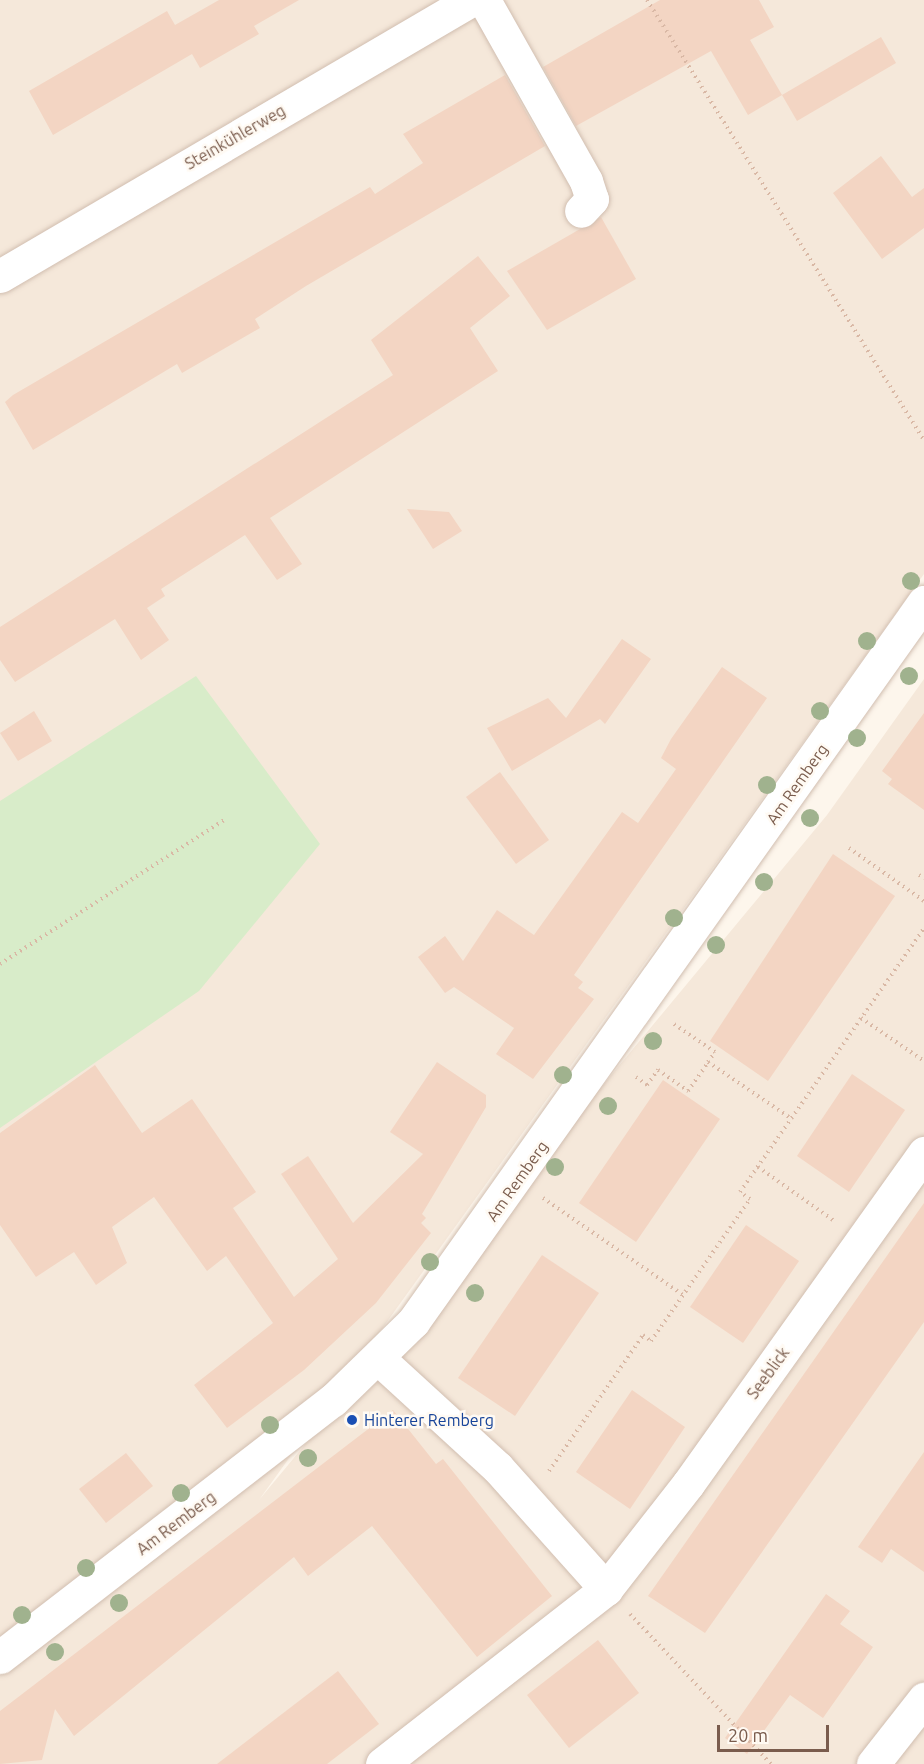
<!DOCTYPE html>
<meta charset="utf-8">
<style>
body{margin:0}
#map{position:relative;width:924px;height:1764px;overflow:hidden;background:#fdf6ec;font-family:Ubuntu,sans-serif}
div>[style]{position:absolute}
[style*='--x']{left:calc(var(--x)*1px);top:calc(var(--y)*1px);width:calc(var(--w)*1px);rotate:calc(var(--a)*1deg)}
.residential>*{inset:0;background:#f5e8da}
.green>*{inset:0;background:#d8ecc9}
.building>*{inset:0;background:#f3d5c3}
.path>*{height:4px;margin-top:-2px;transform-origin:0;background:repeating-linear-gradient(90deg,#d9b8a5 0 1.5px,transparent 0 6px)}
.roads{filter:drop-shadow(0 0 2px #d1beb0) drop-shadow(0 0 2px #d1beb0)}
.minor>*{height:33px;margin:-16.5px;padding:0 16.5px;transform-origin:16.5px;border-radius:16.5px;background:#fff}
.trees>*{width:18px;height:18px;margin:-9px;border-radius:50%;background:#a0b28e}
.dots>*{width:16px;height:16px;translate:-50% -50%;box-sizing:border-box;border:3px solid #fffaf3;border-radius:50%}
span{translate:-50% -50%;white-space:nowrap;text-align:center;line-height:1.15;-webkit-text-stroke:5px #fffaf3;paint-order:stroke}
.street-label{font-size:16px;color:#7a5c4d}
.transit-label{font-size:16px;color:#164399}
.left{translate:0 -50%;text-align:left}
.scale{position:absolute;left:717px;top:1725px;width:112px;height:27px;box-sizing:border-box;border:3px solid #7a5c4d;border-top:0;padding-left:8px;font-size:18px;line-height:21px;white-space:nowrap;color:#7a5c4d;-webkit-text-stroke:4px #fffaf3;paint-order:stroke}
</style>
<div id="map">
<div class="residential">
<i style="clip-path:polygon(0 0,924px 0,924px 574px,259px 1500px,827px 815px,924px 679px,924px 1764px,0 1764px)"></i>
</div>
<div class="green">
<i style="clip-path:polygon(196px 676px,320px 844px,199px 991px,0 1128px,0 801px)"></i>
</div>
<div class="building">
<i style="clip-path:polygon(219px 0,299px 0,254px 26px,259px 34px,200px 68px,192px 54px,53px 135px,29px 91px,167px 11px,175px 25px)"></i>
<i style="clip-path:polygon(660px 0,759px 0,774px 27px,750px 40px,782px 95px,748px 115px,711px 51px,576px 126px,543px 67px)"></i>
<i style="clip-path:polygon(881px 37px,896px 63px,797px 121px,782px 95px)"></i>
<i style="clip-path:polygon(505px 75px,545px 146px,306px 286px,255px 319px,260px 328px,182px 373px,177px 364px,33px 450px,5px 402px,13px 395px,370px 187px,375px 194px,423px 163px,403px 134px)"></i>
<i style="clip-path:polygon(881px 156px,912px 197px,924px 188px,924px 228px,882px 259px,833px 193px)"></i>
<i style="clip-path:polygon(601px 217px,636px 279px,547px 330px,507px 271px)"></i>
<i style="clip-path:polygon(478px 256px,510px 296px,470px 328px,498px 371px,270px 518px,302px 564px,277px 580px,245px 535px,161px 589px,165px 596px,147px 608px,169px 640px,141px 660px,115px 619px,15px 682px,0 660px,0 627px,393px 375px,371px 340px)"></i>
<i style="clip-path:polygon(407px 509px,449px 512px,462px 531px,433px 549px)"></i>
<i style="clip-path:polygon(622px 639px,651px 659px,605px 724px,600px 719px,512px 771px,487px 728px,548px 698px,566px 718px)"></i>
<i style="clip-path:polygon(722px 667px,767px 698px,574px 975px,583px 982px,578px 988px,594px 999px,533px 1079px,496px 1054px,514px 1028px,454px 987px,445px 993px,418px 957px,445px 936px,463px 961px,497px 910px,534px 935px,622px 812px,638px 823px,676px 769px,661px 758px,671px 739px)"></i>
<i style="clip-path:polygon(34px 711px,52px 741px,18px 761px,0 733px)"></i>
<i style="clip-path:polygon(924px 713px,924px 810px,888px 784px,892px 779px,882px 771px)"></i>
<i style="clip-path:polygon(500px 772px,549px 840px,516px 864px,466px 797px)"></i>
<i style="clip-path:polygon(833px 854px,895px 896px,768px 1081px,710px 1041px)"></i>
<i style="clip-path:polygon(437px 1062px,486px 1095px,486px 1107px,422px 1214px,426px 1218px,421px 1223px,431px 1233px,376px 1303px,304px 1370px,227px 1428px,194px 1385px,273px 1323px,226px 1256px,207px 1271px,154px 1197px,112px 1227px,127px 1263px,96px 1285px,74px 1252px,36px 1277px,0 1225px,0 1133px,95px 1065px,142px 1133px,192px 1099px,256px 1192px,233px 1208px,294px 1297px,338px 1259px,281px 1174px,308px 1156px,353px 1223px,423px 1154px,390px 1132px)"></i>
<i style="clip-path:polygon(852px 1074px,905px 1110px,849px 1192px,797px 1156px)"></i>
<i style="clip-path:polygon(663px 1080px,720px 1119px,636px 1242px,579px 1203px)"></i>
<i style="clip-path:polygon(924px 1203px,924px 1322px,705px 1633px,648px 1596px)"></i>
<i style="clip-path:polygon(746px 1225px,799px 1261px,743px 1343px,690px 1307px)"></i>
<i style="clip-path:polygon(542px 1255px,599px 1293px,515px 1416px,458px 1378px)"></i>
<i style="clip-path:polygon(632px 1390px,685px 1427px,630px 1509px,576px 1472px)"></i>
<i style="clip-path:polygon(393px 1410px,436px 1464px,443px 1459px,552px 1596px,477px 1657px,372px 1526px,308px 1576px,294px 1557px,74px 1736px,55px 1709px,42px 1760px,0 1764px,0 1711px)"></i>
<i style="clip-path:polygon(924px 1452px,924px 1572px,891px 1549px,882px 1563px,858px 1547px)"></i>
<i style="clip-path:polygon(126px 1453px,153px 1486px,106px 1523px,79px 1489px)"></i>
<i style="clip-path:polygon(826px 1594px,850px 1611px,840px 1624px,873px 1647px,823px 1718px,790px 1695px,747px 1754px,725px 1738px)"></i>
<i style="clip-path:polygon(598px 1640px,639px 1693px,569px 1748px,527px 1695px)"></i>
<i style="clip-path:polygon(338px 1671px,379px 1724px,327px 1764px,217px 1764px)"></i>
</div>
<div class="path">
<i style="--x:647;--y:0;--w:520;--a:57.81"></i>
<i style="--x:849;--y:848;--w:92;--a:35.2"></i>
<i style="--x:919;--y:875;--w:6;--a:31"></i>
<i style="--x:0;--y:964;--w:266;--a:-32.7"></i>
<i style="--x:861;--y:1018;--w:76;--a:34.3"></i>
<i style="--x:708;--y:1062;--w:102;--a:34.2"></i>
<i style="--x:636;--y:1077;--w:14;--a:36"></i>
<i style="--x:647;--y:1085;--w:19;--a:-54"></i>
<i style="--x:658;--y:1070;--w:37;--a:35"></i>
<i style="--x:688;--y:1091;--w:35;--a:-55"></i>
<i style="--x:708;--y:1062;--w:12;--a:-55"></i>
<i style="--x:715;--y:1052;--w:50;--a:-145.7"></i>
<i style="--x:758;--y:1167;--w:92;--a:35.2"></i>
<i style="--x:543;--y:1198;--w:170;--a:34.7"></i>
<i style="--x:549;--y:1471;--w:165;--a:-55.3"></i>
<i style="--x:643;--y:1335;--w:10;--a:37"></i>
<i style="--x:651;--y:1341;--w:173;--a:-55.1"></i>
<i style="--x:750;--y:1199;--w:12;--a:-145"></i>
<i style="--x:740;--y:1192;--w:322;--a:-55.1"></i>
<i style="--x:630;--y:1614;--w:206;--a:46.8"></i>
</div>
<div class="roads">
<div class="minor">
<i style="--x:484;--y:0;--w:208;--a:60.6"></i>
<i style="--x:586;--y:181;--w:19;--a:72"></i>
<i style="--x:592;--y:199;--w:16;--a:133"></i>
<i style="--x:0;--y:276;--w:546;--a:-30.37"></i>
<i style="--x:379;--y:1359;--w:160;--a:42.5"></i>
<i style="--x:497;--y:1467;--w:164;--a:48.2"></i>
<i style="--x:0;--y:1657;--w:421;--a:-37.7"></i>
<i style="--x:333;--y:1400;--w:112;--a:-44.3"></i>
<i style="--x:413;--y:1322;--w:883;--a:-54.64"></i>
<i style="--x:382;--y:1764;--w:284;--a:-38"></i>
<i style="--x:606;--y:1589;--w:133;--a:-52"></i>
<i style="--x:688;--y:1484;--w:407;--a:-54.5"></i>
<i style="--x:873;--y:1764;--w:83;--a:-51.9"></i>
</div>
</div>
<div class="trees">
<i style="left:911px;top:581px"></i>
<i style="left:867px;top:641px"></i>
<i style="left:909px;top:676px"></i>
<i style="left:820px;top:711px"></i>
<i style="left:857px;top:738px"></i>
<i style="left:767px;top:785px"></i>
<i style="left:810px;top:818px"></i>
<i style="left:764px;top:882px"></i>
<i style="left:674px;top:918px"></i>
<i style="left:716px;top:945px"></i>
<i style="left:653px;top:1041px"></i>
<i style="left:563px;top:1075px"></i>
<i style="left:608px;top:1106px"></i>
<i style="left:555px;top:1167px"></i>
<i style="left:430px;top:1262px"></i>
<i style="left:475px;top:1293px"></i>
<i style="left:270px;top:1425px"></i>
<i style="left:308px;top:1458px"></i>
<i style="left:181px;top:1493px"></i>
<i style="left:86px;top:1568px"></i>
<i style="left:119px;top:1603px"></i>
<i style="left:22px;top:1615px"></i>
<i style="left:55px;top:1652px"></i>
</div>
<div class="dots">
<i style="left:352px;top:1420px;background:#1a4fb4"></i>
</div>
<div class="street-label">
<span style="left:235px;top:137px;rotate:-30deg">Steinkühlerweg</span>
<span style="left:797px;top:784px;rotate:-55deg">Am Remberg</span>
<span style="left:517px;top:1181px;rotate:-55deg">Am Remberg</span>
<span style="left:768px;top:1373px;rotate:-54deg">Seeblick</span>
<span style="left:176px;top:1523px;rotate:-37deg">Am Remberg</span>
</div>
<div class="transit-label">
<span class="left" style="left:364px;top:1420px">Hinterer Remberg</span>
</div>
<div class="scale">20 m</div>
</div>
